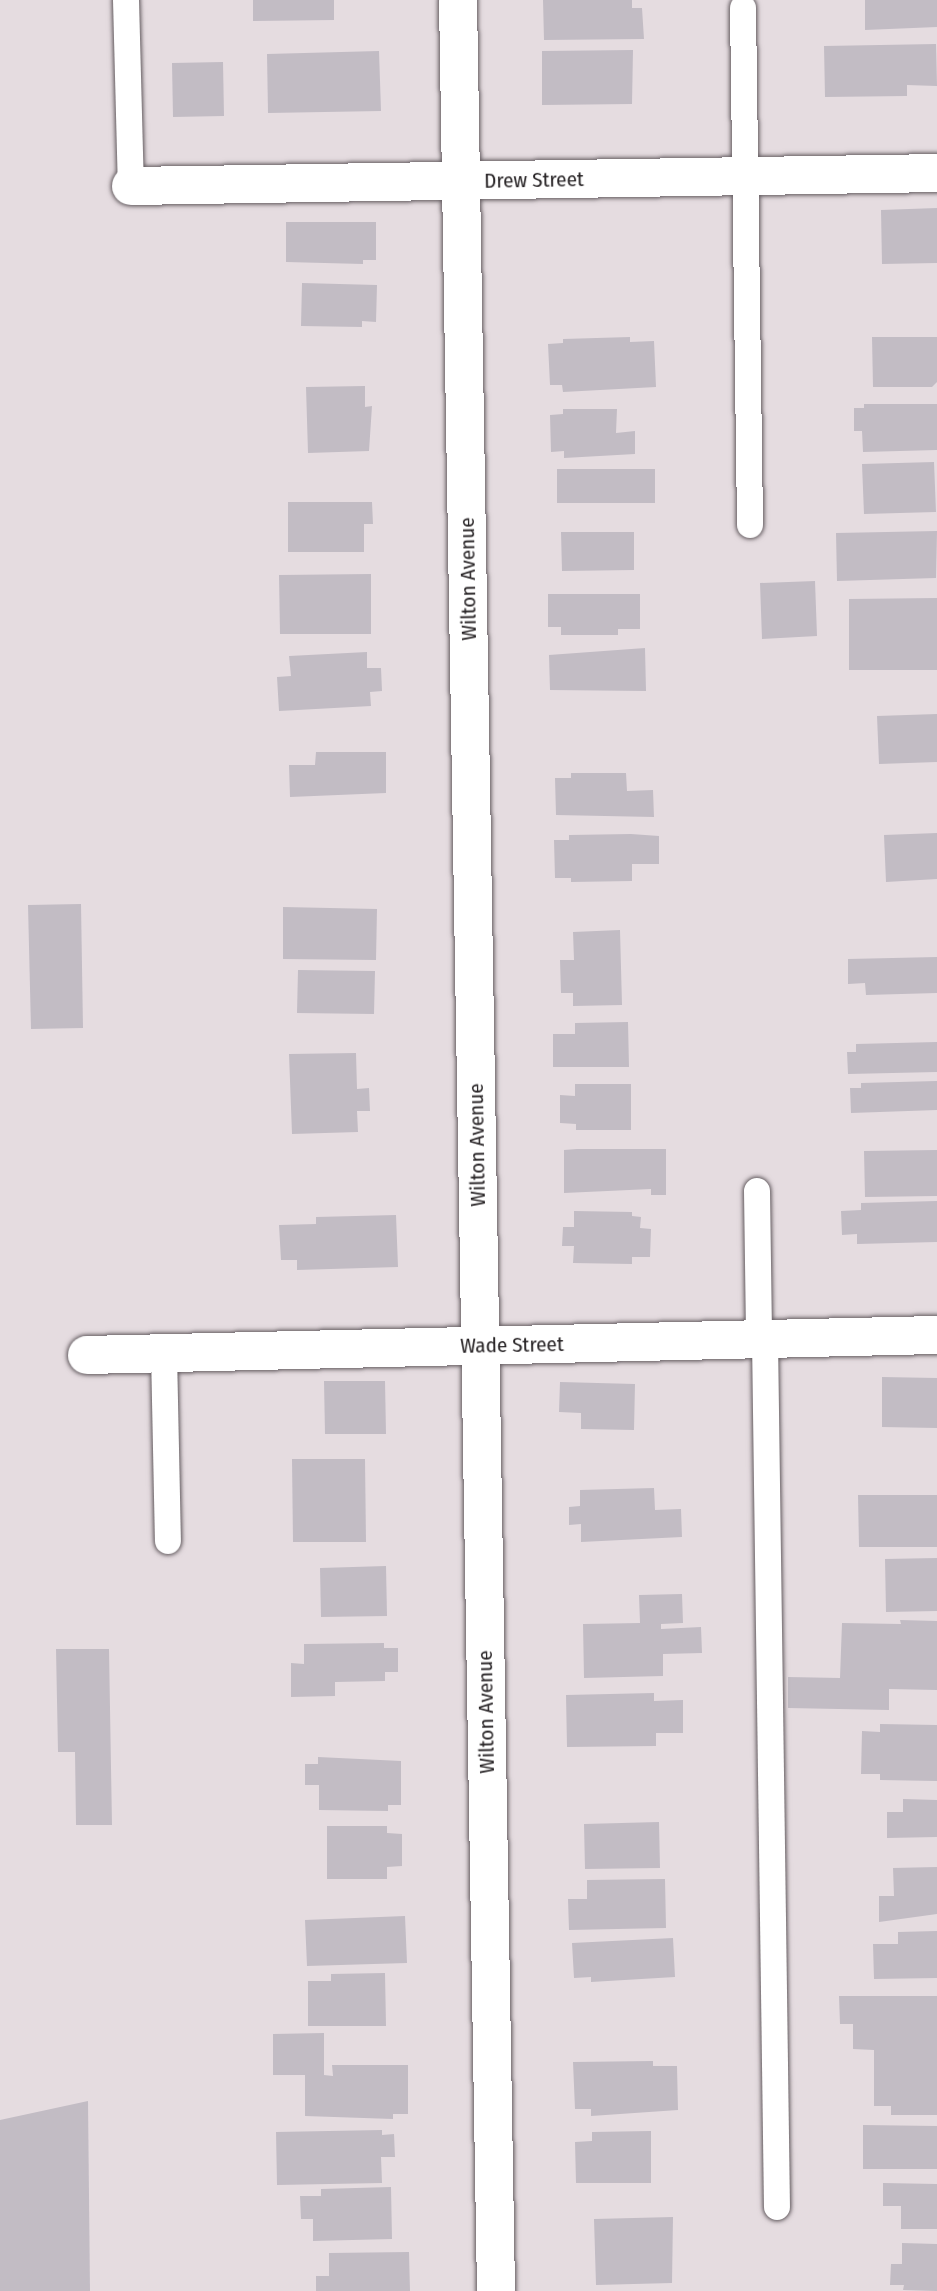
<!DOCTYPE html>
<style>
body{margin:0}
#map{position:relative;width:937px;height:2291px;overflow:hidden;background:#e5dce0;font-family:"Fira Sans Condensed",sans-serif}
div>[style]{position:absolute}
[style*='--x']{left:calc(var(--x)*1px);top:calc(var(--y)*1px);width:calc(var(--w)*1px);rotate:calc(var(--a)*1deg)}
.building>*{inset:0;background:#c2bcc4}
.roads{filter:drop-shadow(0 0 2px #665e62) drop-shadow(0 0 2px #665e62)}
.service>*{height:26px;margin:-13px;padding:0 13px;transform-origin:13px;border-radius:13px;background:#fff}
.minor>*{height:38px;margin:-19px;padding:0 19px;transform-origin:19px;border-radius:19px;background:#fff}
span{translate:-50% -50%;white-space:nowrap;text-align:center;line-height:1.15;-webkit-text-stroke:6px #fff;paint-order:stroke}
.street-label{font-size:21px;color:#272325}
</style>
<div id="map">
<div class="building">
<i style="clip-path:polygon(253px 0,334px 0,334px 20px,253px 21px)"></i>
<i style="clip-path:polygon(543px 0,632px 0,632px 8px,642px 8px,644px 39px,544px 40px)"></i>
<i style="clip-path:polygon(865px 0,937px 0,937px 27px,865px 30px)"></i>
<i style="clip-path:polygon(936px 44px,937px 86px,907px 85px,907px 96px,825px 97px,824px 46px)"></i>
<i style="clip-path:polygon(633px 50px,632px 104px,542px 105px,542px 51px)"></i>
<i style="clip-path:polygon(379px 51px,381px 111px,268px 113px,267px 54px)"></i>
<i style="clip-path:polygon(223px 62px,224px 116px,173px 117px,172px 63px)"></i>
<i style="clip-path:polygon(937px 208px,937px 263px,882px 264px,881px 210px)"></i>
<i style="clip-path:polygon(286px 222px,376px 222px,376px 260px,363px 260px,363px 264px,286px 262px)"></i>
<i style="clip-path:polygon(302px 283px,377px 285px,376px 322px,362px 321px,362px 327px,301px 326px)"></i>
<i style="clip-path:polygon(630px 337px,630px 342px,654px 341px,656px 387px,563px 392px,562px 385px,550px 385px,548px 344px,563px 343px,563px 339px)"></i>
<i style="clip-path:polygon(872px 337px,937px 337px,937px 382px,932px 387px,873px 387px)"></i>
<i style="clip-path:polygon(365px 386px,365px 407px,372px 406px,369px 451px,308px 453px,306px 387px)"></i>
<i style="clip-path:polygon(864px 404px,937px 404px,937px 450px,863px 452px,862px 431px,854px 431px,854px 408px,864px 408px)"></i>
<i style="clip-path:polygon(563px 409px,617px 409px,616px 433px,635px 431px,635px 454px,564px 458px,564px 451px,551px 452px,550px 415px,563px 414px)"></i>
<i style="clip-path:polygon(934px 462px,936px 512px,864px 514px,862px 464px)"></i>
<i style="clip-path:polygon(557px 469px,655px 469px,655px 503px,557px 503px)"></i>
<i style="clip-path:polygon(288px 502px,372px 502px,373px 524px,364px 524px,364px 552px,288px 552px)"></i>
<i style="clip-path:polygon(937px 531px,936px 578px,837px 581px,836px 533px)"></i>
<i style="clip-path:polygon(561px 532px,634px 532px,634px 570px,562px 571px)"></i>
<i style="clip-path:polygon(371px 574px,371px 634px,280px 634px,279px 575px)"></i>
<i style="clip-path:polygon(815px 581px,817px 636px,762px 639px,760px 583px)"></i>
<i style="clip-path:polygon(548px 594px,640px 594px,640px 629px,618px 629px,618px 635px,561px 635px,561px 627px,548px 627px)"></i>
<i style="clip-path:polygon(937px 598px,937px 670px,849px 670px,849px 599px)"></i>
<i style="clip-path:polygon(645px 648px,646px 691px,550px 690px,549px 655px)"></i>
<i style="clip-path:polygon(367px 652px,367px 668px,381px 668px,382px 691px,370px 692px,371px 706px,279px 711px,277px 677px,291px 676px,289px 656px)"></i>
<i style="clip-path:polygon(937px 714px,937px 762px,879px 764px,877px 716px)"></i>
<i style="clip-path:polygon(316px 752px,386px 752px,386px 793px,290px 797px,289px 765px,315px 765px)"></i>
<i style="clip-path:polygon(571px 773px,626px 773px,627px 791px,653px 790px,654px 817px,556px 815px,555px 778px,571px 778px)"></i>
<i style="clip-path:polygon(937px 833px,937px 879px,886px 882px,884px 835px)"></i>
<i style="clip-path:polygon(631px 834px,659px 836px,659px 864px,632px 864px,632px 881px,571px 882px,571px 878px,555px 878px,554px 840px,569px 840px,569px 835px)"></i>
<i style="clip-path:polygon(81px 904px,83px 1028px,31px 1029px,28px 905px)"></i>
<i style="clip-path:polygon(283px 907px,377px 909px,376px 960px,283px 959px)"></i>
<i style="clip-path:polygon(620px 930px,622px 1005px,573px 1006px,573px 993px,561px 993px,560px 960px,574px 960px,573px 932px)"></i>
<i style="clip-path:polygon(937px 957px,937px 993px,866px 995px,865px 983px,848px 984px,848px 959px)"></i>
<i style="clip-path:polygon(298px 970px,375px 971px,374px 1014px,297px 1013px)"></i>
<i style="clip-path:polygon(628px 1022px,629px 1067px,553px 1067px,553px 1034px,575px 1034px,575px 1023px)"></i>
<i style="clip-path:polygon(937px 1042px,937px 1072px,848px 1074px,847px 1052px,856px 1052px,856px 1044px)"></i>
<i style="clip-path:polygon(356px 1053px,357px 1089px,369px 1088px,370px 1111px,357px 1111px,358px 1132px,292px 1134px,289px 1054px)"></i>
<i style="clip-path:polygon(937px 1081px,937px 1110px,851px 1113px,850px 1088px,861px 1088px,861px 1083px)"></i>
<i style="clip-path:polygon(575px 1084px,631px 1084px,631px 1130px,576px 1130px,576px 1124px,560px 1123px,560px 1095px,575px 1096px)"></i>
<i style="clip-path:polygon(577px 1149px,666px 1149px,666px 1195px,651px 1195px,651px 1189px,564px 1193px,564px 1150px)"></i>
<i style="clip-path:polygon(937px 1150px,937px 1196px,865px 1197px,864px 1151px)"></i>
<i style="clip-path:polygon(937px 1201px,937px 1242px,857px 1244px,857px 1234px,842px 1235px,841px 1211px,861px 1210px,861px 1203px)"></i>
<i style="clip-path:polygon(574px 1211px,632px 1212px,632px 1216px,641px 1217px,640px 1228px,651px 1229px,650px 1257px,632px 1257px,632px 1264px,573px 1263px,574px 1246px,562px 1246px,563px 1227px,574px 1227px)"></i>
<i style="clip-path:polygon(396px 1215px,398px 1267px,297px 1270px,297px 1260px,281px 1260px,279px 1225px,316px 1224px,316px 1217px)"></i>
<i style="clip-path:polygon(882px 1377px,937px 1378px,937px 1428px,882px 1427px)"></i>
<i style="clip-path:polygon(324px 1381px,385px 1381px,386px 1434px,325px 1434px)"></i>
<i style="clip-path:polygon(560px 1382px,635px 1384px,634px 1430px,581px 1429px,581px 1413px,559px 1412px)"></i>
<i style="clip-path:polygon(292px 1459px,365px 1459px,366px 1542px,293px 1542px)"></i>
<i style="clip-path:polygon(654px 1488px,655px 1510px,681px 1509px,682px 1537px,581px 1542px,581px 1524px,569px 1525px,569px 1507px,580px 1506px,580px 1490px)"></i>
<i style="clip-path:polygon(858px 1495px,937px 1495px,937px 1547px,859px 1547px)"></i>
<i style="clip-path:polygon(937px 1558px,937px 1611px,886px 1612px,885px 1559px)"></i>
<i style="clip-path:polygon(386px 1566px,387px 1616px,321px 1617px,320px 1568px)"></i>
<i style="clip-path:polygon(682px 1594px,683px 1623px,661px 1624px,661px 1629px,701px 1627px,702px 1653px,663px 1654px,663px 1676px,584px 1678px,583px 1624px,640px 1623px,639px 1595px)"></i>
<i style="clip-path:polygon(900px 1620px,937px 1621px,937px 1690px,889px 1689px,889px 1710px,788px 1708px,788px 1677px,840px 1678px,842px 1623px,901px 1624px)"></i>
<i style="clip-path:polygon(384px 1643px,384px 1648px,398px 1648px,398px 1672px,385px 1672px,385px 1681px,335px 1682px,335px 1696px,291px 1697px,291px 1663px,304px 1664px,304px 1644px)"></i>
<i style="clip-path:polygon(56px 1649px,109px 1649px,112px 1825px,76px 1825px,75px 1752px,58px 1752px)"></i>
<i style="clip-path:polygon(654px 1693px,654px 1701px,683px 1700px,683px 1733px,656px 1733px,656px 1746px,567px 1747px,566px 1695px)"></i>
<i style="clip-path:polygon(880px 1724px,937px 1725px,937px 1781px,880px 1780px,880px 1774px,861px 1774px,862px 1731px,880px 1732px)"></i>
<i style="clip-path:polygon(318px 1757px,401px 1761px,401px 1805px,388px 1805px,388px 1811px,319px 1810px,319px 1785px,305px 1785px,305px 1764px,318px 1764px)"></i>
<i style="clip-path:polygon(903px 1799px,937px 1800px,937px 1837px,887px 1838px,887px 1812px,903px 1812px)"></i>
<i style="clip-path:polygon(659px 1822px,660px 1868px,585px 1869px,584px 1824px)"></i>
<i style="clip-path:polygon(327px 1826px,387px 1826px,387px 1833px,402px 1834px,402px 1866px,387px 1867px,387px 1879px,327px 1879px)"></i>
<i style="clip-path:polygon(937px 1867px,937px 1914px,879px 1922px,879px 1896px,894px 1896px,893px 1868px)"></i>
<i style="clip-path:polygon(665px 1879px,666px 1928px,569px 1930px,568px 1899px,587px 1899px,587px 1880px)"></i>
<i style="clip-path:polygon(405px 1916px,407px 1963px,307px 1966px,305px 1920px)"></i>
<i style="clip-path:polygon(937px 1931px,937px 1978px,874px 1979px,873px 1944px,898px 1944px,898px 1932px)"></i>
<i style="clip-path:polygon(673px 1938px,675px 1977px,591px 1982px,591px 1977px,574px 1978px,572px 1943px)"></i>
<i style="clip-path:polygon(385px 1973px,386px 2026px,308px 2026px,308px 1981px,331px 1981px,331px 1974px)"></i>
<i style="clip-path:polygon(839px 1996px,937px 1996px,937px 2115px,891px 2115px,891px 2106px,874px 2106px,874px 2050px,853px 2049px,853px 2024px,840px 2024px)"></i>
<i style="clip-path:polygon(324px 2033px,324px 2075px,333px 2076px,332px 2065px,408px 2065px,408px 2114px,393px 2114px,393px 2119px,305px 2116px,305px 2075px,273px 2075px,273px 2034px)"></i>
<i style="clip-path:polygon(653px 2061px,653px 2066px,677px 2066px,678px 2110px,591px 2116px,591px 2109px,575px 2109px,573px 2062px)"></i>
<i style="clip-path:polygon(88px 2101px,90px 2291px,0 2291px,0 2120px)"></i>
<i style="clip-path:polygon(863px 2125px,937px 2126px,937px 2169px,863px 2169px)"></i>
<i style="clip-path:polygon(382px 2130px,382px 2135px,394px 2134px,395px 2157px,381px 2157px,382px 2183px,277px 2185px,276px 2132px)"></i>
<i style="clip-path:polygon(651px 2131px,651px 2183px,576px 2183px,575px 2142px,592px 2141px,592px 2132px)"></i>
<i style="clip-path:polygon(883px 2183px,937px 2184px,937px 2229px,901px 2229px,901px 2206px,883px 2206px)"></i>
<i style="clip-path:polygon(391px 2187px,392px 2239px,313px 2241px,313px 2219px,301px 2219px,300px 2196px,321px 2196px,321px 2189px)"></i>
<i style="clip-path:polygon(673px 2217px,672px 2283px,596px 2285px,594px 2219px)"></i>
<i style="clip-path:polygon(902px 2243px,937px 2244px,937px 2291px,903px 2290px,904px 2285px,890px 2285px,891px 2264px,902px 2264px)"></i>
<i style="clip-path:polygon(409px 2252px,410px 2291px,316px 2291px,316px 2276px,329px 2276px,329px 2253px)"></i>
</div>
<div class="roads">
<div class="service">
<i style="--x:126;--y:0;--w:186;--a:88.5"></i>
<i style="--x:743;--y:8;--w:517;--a:89.22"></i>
<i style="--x:757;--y:1191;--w:148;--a:89.2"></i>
<i style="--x:765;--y:1339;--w:868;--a:89.21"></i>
<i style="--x:164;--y:1353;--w:188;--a:88.8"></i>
</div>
<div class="minor">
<i style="--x:458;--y:0;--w:2291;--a:89.05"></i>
<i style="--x:131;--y:186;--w:806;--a:-0.92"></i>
<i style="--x:87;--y:1355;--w:850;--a:-1.35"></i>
</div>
</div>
<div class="street-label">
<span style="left:534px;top:180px;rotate:-1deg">Drew Street</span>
<span style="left:468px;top:579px;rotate:-91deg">Wilton Avenue</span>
<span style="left:477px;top:1145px;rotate:-91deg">Wilton Avenue</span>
<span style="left:512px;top:1345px;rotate:-1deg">Wade Street</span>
<span style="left:486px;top:1712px;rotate:-91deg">Wilton Avenue</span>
</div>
</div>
